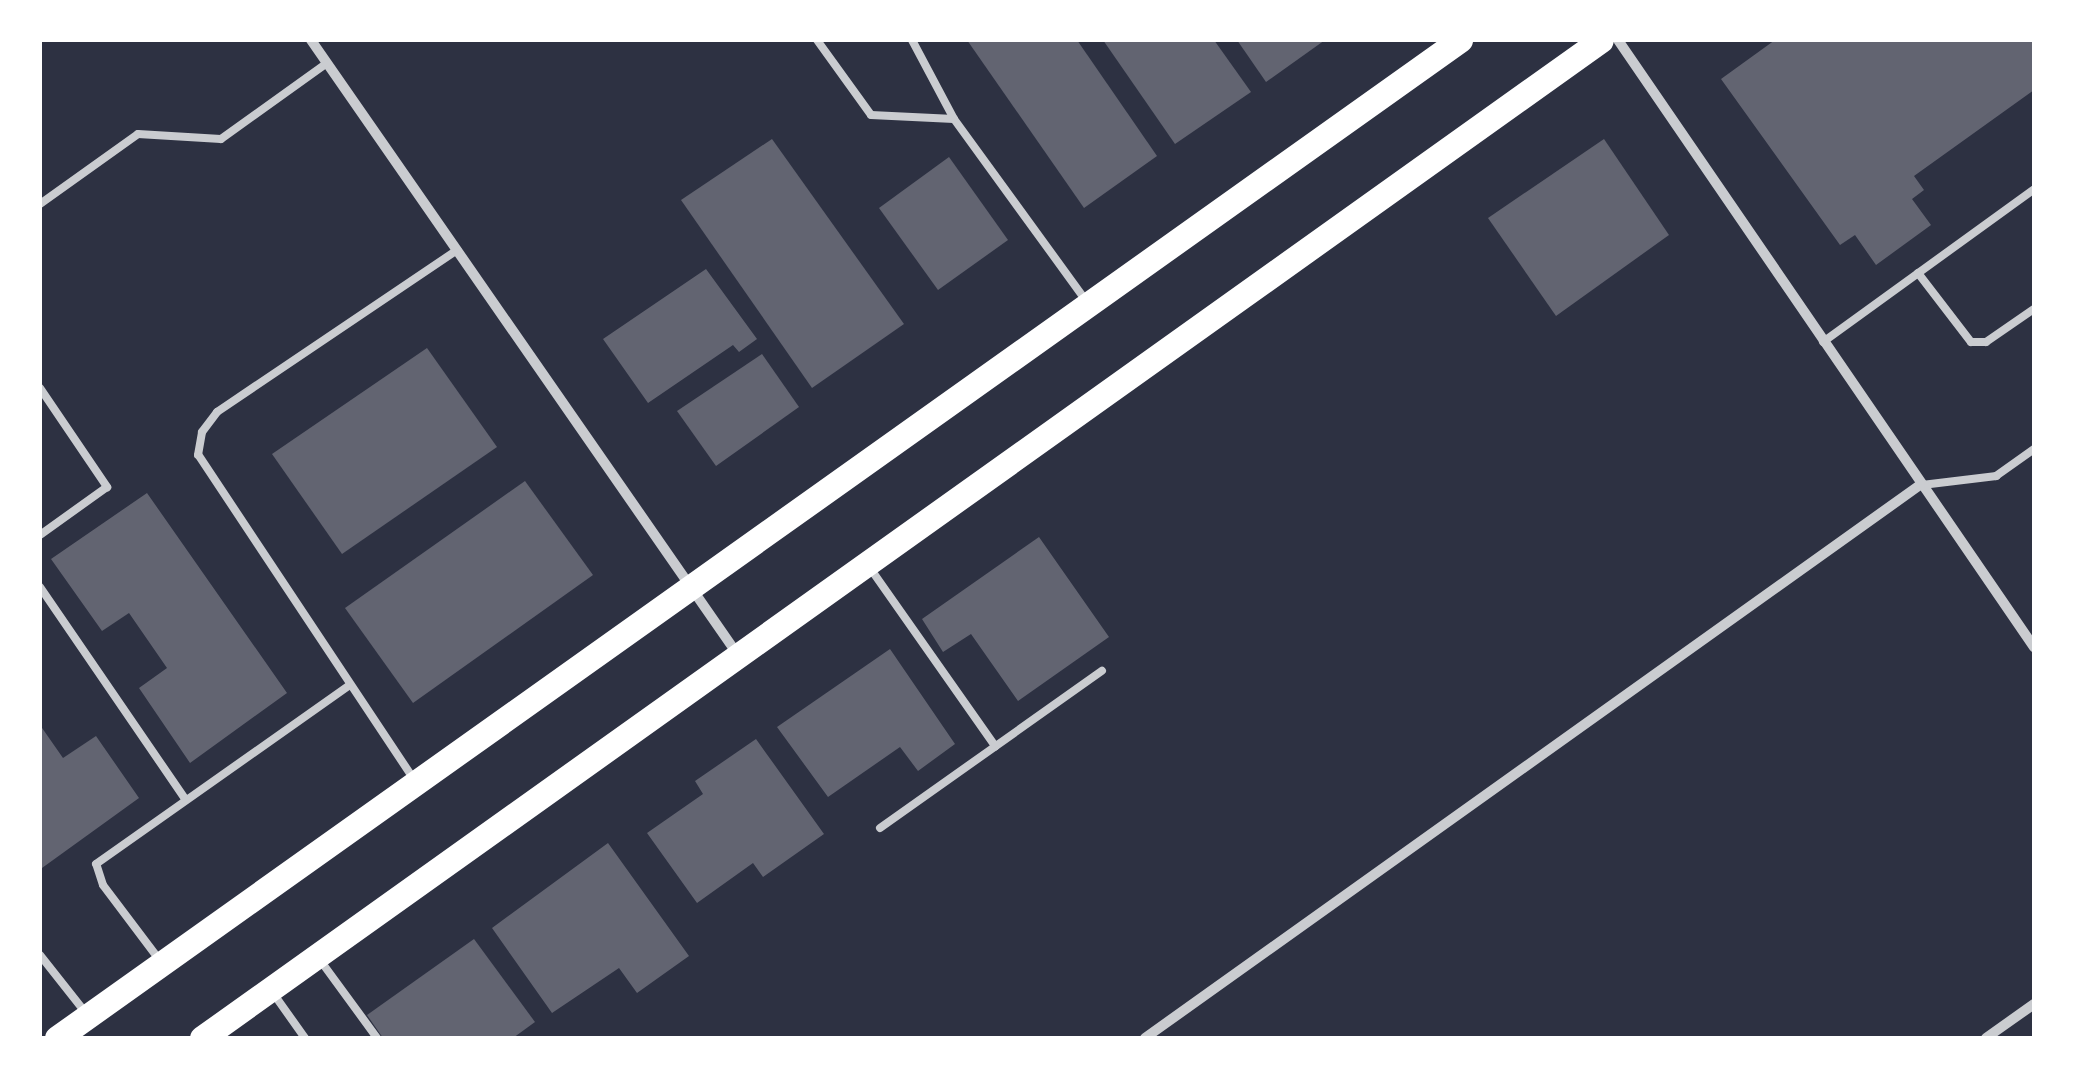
<!DOCTYPE html>
<style>
body{margin:0}
#map{position:relative;width:2074px;height:1078px;overflow:hidden;background:#2d3142;font-family:Inter,sans-serif}
div>[style]{position:absolute}
[style*='--x']{left:calc(var(--x)*1px);top:calc(var(--y)*1px);width:calc(var(--w)*1px);rotate:calc(var(--a)*1deg)}
.building>*{inset:0;background:#626471}
.service>*{height:8px;margin:-4px;padding:0 4px;transform-origin:4px;border-radius:4px;background:#caccd0}
.minor>*{height:10px;margin:-5px;padding:0 5px;transform-origin:5px;border-radius:5px;background:#caccd0}
.primary>*{height:25px;margin:-12.5px;padding:0 12.5px;transform-origin:12.5px;border-radius:12.5px;background:#fff}
span{translate:-50% -50%;white-space:nowrap;text-align:center;line-height:1.15;-webkit-text-stroke:8px #fff;paint-order:stroke}
.frame{position:absolute;inset:0;border:42px solid #fff;pointer-events:none}
</style>
<div id="map">
<div class="building">
<i style="clip-path:polygon(967px 40px,1077px 40px,1157px 156px,1084px 208px)"></i>
<i style="clip-path:polygon(1103px 40px,1214px 40px,1251px 92px,1175px 144px)"></i>
<i style="clip-path:polygon(1237px 40px,1325px 40px,1266px 82px)"></i>
<i style="clip-path:polygon(1775px 40px,2034px 40px,2034px 90px,1914px 176px,1924px 190px,1912px 199px,1931px 225px,1876px 265px,1855px 235px,1840px 245px,1721px 79px)"></i>
<i style="clip-path:polygon(772px 139px,904px 324px,812px 388px,681px 200px)"></i>
<i style="clip-path:polygon(1604px 139px,1669px 235px,1556px 316px,1488px 218px)"></i>
<i style="clip-path:polygon(949px 157px,1008px 240px,938px 290px,879px 208px)"></i>
<i style="clip-path:polygon(706px 269px,757px 339px,739px 352px,733px 345px,648px 403px,603px 339px)"></i>
<i style="clip-path:polygon(427px 348px,497px 447px,342px 554px,272px 454px)"></i>
<i style="clip-path:polygon(762px 354px,799px 407px,716px 466px,677px 411px)"></i>
<i style="clip-path:polygon(525px 481px,593px 575px,413px 703px,345px 608px)"></i>
<i style="clip-path:polygon(147px 493px,287px 693px,190px 763px,139px 688px,167px 668px,129px 613px,102px 631px,51px 559px)"></i>
<i style="clip-path:polygon(1039px 537px,1109px 637px,1018px 701px,971px 634px,943px 652px,922px 619px)"></i>
<i style="clip-path:polygon(890px 649px,955px 744px,918px 771px,900px 747px,828px 797px,777px 727px)"></i>
<i style="clip-path:polygon(40px 725px,63px 758px,96px 736px,139px 798px,42px 868px)"></i>
<i style="clip-path:polygon(756px 739px,824px 834px,763px 877px,753px 863px,697px 903px,647px 833px,703px 794px,695px 781px)"></i>
<i style="clip-path:polygon(608px 843px,689px 956px,637px 993px,619px 968px,552px 1013px,492px 928px)"></i>
<i style="clip-path:polygon(474px 939px,535px 1022px,513px 1038px,383px 1038px,367px 1015px)"></i>
</div>
<div class="service">
<i style="--x:817;--y:40;--w:92;--a:54.2"></i>
<i style="--x:871;--y:115;--w:83;--a:2.8"></i>
<i style="--x:912;--y:40;--w:89;--a:62"></i>
<i style="--x:954;--y:119;--w:225;--a:54"></i>
<i style="--x:40;--y:204;--w:120;--a:-35.5"></i>
<i style="--x:138;--y:134;--w:83;--a:3.4"></i>
<i style="--x:221;--y:139;--w:130;--a:-35.6"></i>
<i style="--x:1918;--y:273;--w:87;--a:52.5"></i>
<i style="--x:1971;--y:342;--w:15;--a:0"></i>
<i style="--x:1986;--y:342;--w:58;--a:-34.5"></i>
<i style="--x:1823;--y:342;--w:261;--a:-35.9"></i>
<i style="--x:40;--y:388;--w:120;--a:55.9"></i>
<i style="--x:107;--y:487;--w:82;--a:144.4"></i>
<i style="--x:1922;--y:485;--w:75;--a:-6.9"></i>
<i style="--x:1996;--y:476;--w:47;--a:-35.4"></i>
<i style="--x:870;--y:568;--w:218;--a:54.9"></i>
<i style="--x:40;--y:587;--w:258;--a:55.6"></i>
<i style="--x:413;--y:778;--w:388;--a:-123.6"></i>
<i style="--x:198;--y:455;--w:23;--a:-80"></i>
<i style="--x:202;--y:432;--w:25;--a:-53"></i>
<i style="--x:217;--y:412;--w:290;--a:-34"></i>
<i style="--x:880;--y:828;--w:272;--a:-35.3"></i>
<i style="--x:40;--y:955;--w:73;--a:51.7"></i>
<i style="--x:158;--y:958;--w:91;--a:-127"></i>
<i style="--x:103;--y:885;--w:22;--a:-108"></i>
<i style="--x:96;--y:864;--w:311;--a:-35.2"></i>
<i style="--x:320;--y:960;--w:97;--a:53.8"></i>
<i style="--x:273;--y:993;--w:55;--a:54.6"></i>
</div>
<div class="minor">
<i style="--x:311;--y:40;--w:749;--a:55.23"></i>
<i style="--x:1618;--y:40;--w:736;--a:55.58"></i>
<i style="--x:1145;--y:1038;--w:952;--a:-35.51"></i>
<i style="--x:1986;--y:1038;--w:59;--a:-35.3"></i>
</div>
<div class="primary">
<i style="--x:57;--y:1038;--w:1722;--a:-35.43"></i>
<i style="--x:202;--y:1038;--w:1718;--a:-35.5"></i>
</div>
<div class="frame"></div>
</div>
